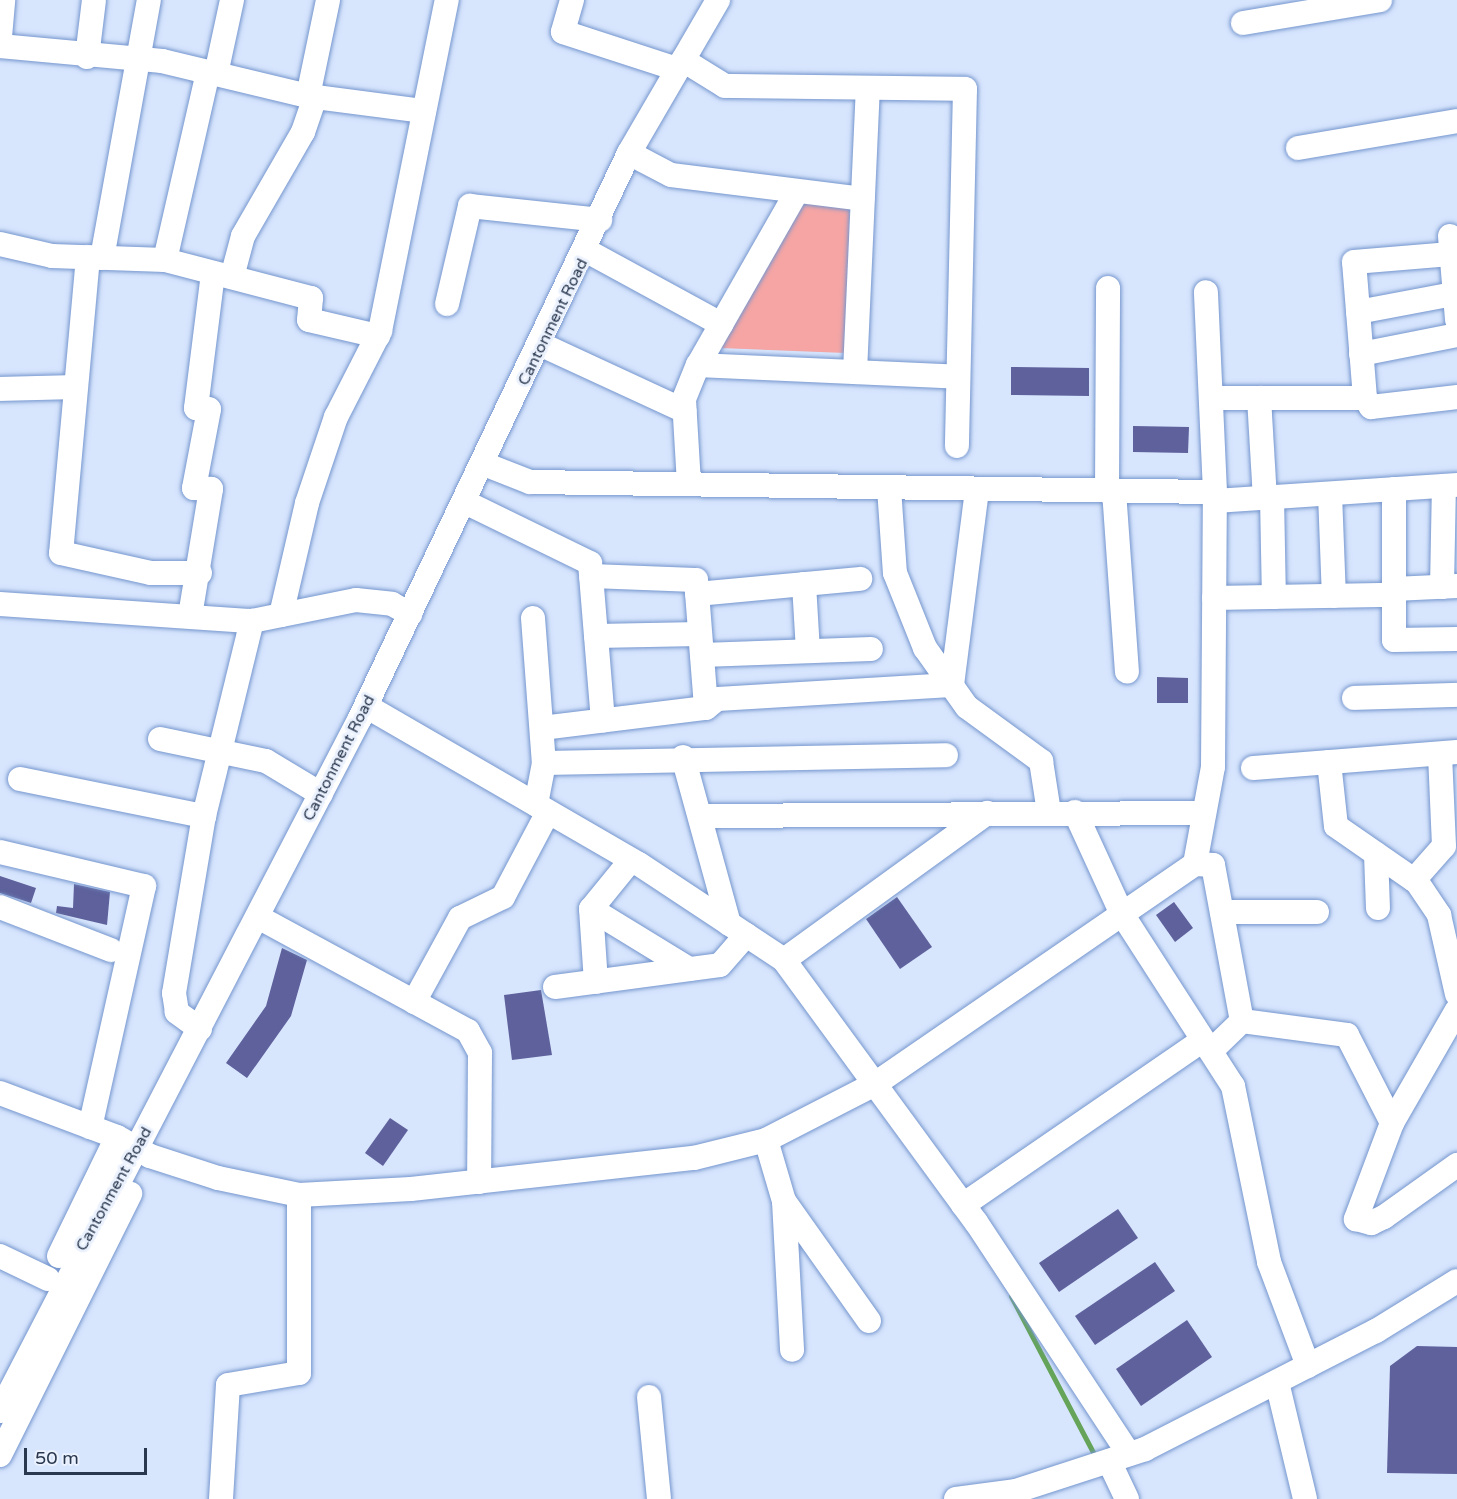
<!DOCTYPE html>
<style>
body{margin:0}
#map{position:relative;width:1457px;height:1499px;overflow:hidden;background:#d7e5fd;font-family:"Varela Round",sans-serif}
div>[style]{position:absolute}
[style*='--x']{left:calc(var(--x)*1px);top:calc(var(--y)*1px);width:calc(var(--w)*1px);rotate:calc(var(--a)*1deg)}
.green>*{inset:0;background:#f6a5a4}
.stream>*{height:5px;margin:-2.5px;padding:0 2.5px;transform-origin:2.5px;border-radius:2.5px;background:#65a459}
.building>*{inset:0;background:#5e619b}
.roads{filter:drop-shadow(0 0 2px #7596ce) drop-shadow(0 0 2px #7596ce)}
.minor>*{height:24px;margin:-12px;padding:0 12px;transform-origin:12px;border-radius:12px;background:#fff}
span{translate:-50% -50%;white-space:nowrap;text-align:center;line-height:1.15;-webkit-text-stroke:6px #ebf2fe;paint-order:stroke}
.street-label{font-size:16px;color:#2a384f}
.scale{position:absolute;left:24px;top:1448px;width:123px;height:27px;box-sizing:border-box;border:3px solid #2a384f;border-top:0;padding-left:8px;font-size:18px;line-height:21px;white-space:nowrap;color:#2a384f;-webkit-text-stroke:4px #ebf2fe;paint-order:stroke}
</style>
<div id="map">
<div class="green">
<i style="clip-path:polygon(801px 203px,850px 205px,846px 353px,720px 348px)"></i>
</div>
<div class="stream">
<i style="--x:1011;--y:1296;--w:183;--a:62.3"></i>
</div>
<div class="building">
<i style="clip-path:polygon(1011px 367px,1089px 368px,1089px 396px,1011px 395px)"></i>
<i style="clip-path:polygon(1133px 426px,1189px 427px,1188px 453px,1133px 452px)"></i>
<i style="clip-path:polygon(1157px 677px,1188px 678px,1188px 703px,1157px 703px)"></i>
<i style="clip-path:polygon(0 876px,36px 888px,31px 903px,0 893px)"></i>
<i style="clip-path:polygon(74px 884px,110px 892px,107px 925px,56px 913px,57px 906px,73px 908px)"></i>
<i style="clip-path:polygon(897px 897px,932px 947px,900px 969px,866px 919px)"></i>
<i style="clip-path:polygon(1174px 902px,1193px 928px,1175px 942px,1156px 915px)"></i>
<i style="clip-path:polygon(282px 948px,307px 960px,291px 1016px,247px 1078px,226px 1063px,266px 1006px)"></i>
<i style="clip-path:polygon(541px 990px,552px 1055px,512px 1060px,504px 995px)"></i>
<i style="clip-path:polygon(390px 1118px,408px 1130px,383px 1166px,365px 1153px)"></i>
<i style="clip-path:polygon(1118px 1209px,1138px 1238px,1059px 1292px,1039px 1263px)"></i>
<i style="clip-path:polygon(1155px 1262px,1175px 1291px,1095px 1345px,1075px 1316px)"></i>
<i style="clip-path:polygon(1187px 1320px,1212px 1357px,1141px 1406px,1116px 1369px)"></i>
<i style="clip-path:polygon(1417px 1346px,1457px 1347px,1457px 1474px,1387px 1473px,1390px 1366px)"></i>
</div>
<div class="roads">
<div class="minor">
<i style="--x:572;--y:0;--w:33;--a:106"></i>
<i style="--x:563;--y:32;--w:120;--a:18"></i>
<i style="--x:1243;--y:23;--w:139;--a:-9.5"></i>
<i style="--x:0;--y:37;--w:37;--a:-85"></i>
<i style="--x:0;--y:46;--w:163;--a:5.3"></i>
<i style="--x:162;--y:61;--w:150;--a:13.5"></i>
<i style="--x:308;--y:96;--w:117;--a:7.4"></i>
<i style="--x:87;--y:57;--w:57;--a:-83"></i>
<i style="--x:683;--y:60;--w:49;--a:31.8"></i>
<i style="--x:725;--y:86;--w:240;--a:0.7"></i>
<i style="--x:965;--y:89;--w:357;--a:91.3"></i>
<i style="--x:216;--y:74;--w:76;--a:-77.8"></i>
<i style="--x:308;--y:96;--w:98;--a:-78.2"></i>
<i style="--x:1298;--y:148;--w:161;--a:-9.6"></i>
<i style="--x:629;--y:153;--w:47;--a:27.6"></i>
<i style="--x:671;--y:175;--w:193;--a:7.1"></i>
<i style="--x:1450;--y:236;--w:84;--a:85.2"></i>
<i style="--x:0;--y:244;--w:53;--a:13"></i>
<i style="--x:52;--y:256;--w:113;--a:2"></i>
<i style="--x:165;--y:260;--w:151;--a:14.6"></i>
<i style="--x:311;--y:298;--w:22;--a:95"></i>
<i style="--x:309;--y:320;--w:71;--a:13.1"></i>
<i style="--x:587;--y:251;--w:153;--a:28.6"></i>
<i style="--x:88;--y:257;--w:297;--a:95.2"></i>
<i style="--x:61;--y:553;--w:92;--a:12.5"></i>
<i style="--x:151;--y:573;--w:49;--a:0"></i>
<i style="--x:102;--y:258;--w:262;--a:-79.7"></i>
<i style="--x:165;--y:260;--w:193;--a:-77.1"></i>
<i style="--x:232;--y:277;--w:42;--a:-75"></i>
<i style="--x:243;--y:236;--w:120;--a:-60"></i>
<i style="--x:303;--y:132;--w:37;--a:-71"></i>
<i style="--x:447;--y:304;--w:101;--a:-76.8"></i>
<i style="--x:470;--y:206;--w:131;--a:6.1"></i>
<i style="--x:1358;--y:312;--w:97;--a:-10.7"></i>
<i style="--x:542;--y:345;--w:157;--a:24.8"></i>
<i style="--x:1361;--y:354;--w:98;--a:-11.2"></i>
<i style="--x:698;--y:365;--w:260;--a:2.6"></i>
<i style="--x:855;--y:372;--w:284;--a:-87.4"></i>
<i style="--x:0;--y:389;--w:74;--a:-1.5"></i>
<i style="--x:1211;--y:398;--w:154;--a:0"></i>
<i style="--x:1365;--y:398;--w:11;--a:56"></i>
<i style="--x:1371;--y:407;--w:87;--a:-6.6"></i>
<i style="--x:1259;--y:398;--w:100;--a:86.6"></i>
<i style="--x:1365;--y:398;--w:136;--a:-94.6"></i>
<i style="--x:1354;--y:262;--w:97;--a:-4.7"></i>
<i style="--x:484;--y:464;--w:49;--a:21.4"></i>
<i style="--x:530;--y:482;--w:685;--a:0.84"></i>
<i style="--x:689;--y:484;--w:85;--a:-93.4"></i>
<i style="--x:684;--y:399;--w:37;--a:-68"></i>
<i style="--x:698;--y:365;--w:198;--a:-60.3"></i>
<i style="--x:889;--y:488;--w:85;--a:86"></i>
<i style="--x:895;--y:573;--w:81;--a:68.2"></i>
<i style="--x:925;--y:648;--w:72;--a:54.6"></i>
<i style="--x:967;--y:707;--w:92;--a:36.1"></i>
<i style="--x:1041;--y:761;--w:52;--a:81.1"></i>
<i style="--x:1394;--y:489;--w:151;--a:90"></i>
<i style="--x:1394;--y:640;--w:63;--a:-0.9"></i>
<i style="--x:1107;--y:491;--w:203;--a:-89.7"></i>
<i style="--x:1114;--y:491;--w:181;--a:85.9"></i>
<i style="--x:1330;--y:494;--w:102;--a:87.8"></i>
<i style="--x:1272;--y:497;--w:100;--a:88.9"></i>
<i style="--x:1215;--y:501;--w:243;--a:-3.8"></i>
<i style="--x:465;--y:502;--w:139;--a:26"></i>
<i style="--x:590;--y:563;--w:158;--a:85.3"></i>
<i style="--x:591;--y:576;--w:105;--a:2.2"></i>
<i style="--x:696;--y:580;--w:128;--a:85.5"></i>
<i style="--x:804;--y:584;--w:67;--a:86.6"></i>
<i style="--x:1442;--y:587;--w:101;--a:-88.9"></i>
<i style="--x:1394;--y:589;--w:63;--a:-2.7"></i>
<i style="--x:697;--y:594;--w:164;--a:-5.3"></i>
<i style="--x:1214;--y:598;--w:180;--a:-1"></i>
<i style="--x:0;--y:604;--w:253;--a:3.9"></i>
<i style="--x:252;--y:621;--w:106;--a:-11.4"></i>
<i style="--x:356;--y:600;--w:36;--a:6"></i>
<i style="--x:392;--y:604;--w:21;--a:29"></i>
<i style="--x:281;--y:615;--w:115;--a:-76.9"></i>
<i style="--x:307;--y:503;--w:91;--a:-71.4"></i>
<i style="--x:336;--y:417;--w:97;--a:-62.9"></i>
<i style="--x:380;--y:331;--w:338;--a:-78.6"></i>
<i style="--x:190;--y:616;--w:129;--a:-80.6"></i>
<i style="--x:211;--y:489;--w:17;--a:-177"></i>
<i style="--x:194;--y:488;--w:80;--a:-79.2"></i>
<i style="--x:209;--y:409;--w:13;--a:-176"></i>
<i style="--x:196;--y:408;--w:136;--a:-82.8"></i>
<i style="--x:533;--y:618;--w:145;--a:85.7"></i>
<i style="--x:544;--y:763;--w:42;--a:101"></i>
<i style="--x:596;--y:636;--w:104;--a:-1.1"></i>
<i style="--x:702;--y:655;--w:169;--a:-2"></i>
<i style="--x:1354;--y:698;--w:103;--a:-1.7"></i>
<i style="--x:366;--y:706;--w:315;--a:30.1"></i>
<i style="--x:639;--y:864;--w:174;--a:33.5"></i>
<i style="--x:784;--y:960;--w:325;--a:53.8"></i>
<i style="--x:976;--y:1222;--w:278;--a:56.6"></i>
<i style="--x:542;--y:728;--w:165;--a:-7"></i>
<i style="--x:706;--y:708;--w:14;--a:-39"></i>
<i style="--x:717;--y:699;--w:235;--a:-3.4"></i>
<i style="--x:952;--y:685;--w:197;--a:-82.7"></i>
<i style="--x:160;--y:739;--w:108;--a:11.7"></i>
<i style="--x:266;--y:761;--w:64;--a:31"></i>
<i style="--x:683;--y:757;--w:173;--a:74.6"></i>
<i style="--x:1329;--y:762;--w:64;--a:83.8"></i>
<i style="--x:1336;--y:826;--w:98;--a:34.7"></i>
<i style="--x:1417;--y:882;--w:40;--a:56"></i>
<i style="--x:1439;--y:915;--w:81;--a:77.2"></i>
<i style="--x:544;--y:763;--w:402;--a:-1.1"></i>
<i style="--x:1253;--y:768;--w:205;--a:-4.5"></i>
<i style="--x:20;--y:779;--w:188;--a:11.4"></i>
<i style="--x:1075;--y:812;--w:112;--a:65.3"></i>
<i style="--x:1122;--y:914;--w:205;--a:57.2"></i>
<i style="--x:1233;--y:1086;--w:180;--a:78.4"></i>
<i style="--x:1269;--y:1262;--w:111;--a:69.4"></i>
<i style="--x:700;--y:816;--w:504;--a:-0.34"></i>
<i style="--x:0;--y:852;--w:148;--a:13.3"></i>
<i style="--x:144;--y:886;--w:247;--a:102.6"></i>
<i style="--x:1376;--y:854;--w:54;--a:87.9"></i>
<i style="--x:631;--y:860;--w:63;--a:129.2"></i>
<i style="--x:591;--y:909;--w:115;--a:31.5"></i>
<i style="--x:1195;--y:864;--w:18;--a:3"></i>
<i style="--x:1213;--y:865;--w:159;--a:79.5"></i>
<i style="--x:1242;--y:1021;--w:43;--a:135.9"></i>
<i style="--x:1414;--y:880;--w:45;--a:-48.6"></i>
<i style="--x:1444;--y:846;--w:92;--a:-92.5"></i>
<i style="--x:0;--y:907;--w:119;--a:21.2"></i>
<i style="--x:591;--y:909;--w:73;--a:86.1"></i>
<i style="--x:1222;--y:912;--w:95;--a:0"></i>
<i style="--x:258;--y:917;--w:239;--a:28.5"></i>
<i style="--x:468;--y:1031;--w:25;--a:61"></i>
<i style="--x:480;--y:1053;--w:129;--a:90.4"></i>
<i style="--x:784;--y:960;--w:251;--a:-35.9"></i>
<i style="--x:555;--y:987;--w:166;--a:-7.6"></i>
<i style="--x:720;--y:965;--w:40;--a:-49"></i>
<i style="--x:414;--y:1002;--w:96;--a:-61.3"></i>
<i style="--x:460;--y:918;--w:48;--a:-26"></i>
<i style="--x:503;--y:897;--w:96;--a:-62.1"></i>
<i style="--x:1242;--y:1021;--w:106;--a:7.6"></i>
<i style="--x:1347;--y:1035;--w:99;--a:62.9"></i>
<i style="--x:1392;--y:1123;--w:103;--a:110.6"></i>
<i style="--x:1356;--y:1219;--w:16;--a:15"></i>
<i style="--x:1371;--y:1223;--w:14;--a:-25"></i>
<i style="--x:1384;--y:1217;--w:90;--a:-35.5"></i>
<i style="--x:200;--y:1029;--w:29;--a:-144"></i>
<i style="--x:177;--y:1012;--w:19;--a:-99"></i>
<i style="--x:174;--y:993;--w:180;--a:-80.4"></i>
<i style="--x:204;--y:816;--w:201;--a:-76.2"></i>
<i style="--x:0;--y:1093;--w:125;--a:20.6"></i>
<i style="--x:117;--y:1137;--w:38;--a:30"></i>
<i style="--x:150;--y:1156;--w:71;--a:17.9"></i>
<i style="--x:218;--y:1178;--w:83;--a:11.9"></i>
<i style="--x:299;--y:1195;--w:112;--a:-3.1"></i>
<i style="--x:411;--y:1189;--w:285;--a:-6.3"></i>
<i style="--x:694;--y:1158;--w:74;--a:-14"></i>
<i style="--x:766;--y:1140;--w:123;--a:-27.2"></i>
<i style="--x:875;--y:1084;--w:388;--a:-34.5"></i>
<i style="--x:1195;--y:864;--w:99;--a:-79.5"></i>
<i style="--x:1213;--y:767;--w:275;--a:-89.6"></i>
<i style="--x:1215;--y:492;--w:200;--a:-92.6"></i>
<i style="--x:1392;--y:1123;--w:130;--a:-60.1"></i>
<i style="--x:766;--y:1140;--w:64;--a:73.6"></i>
<i style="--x:784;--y:1201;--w:147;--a:54.7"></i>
<i style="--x:784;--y:1201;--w:149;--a:86.9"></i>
<i style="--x:963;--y:1205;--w:291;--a:-34.5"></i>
<i style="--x:0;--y:1256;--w:53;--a:25.6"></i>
<i style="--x:59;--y:1256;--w:132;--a:-64"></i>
<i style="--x:1277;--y:1382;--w:120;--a:76.5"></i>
<i style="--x:649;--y:1397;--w:102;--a:84.4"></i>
<i style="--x:0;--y:1411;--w:781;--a:-62.55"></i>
<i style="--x:360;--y:718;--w:626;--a:-64.54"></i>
<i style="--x:629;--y:153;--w:177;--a:-59.8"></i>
<i style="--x:0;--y:1455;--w:292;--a:-63.5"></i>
<i style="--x:1109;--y:1461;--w:42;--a:64.7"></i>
<i style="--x:221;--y:1499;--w:114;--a:-86.5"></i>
<i style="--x:228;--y:1385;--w:72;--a:-9.6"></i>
<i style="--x:299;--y:1373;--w:178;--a:-90"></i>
<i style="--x:956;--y:1499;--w:61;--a:-7.6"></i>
<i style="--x:1016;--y:1491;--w:136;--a:-18"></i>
<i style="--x:1145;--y:1449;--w:259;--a:-27.1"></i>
<i style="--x:1376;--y:1331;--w:95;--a:-31.7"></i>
</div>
</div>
<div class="street-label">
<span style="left:553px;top:322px;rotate:-64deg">Cantonment Road</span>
<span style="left:339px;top:758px;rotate:-63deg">Cantonment Road</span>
<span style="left:114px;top:1189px;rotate:-61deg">Cantonment Road</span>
</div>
<div class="scale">50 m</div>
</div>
